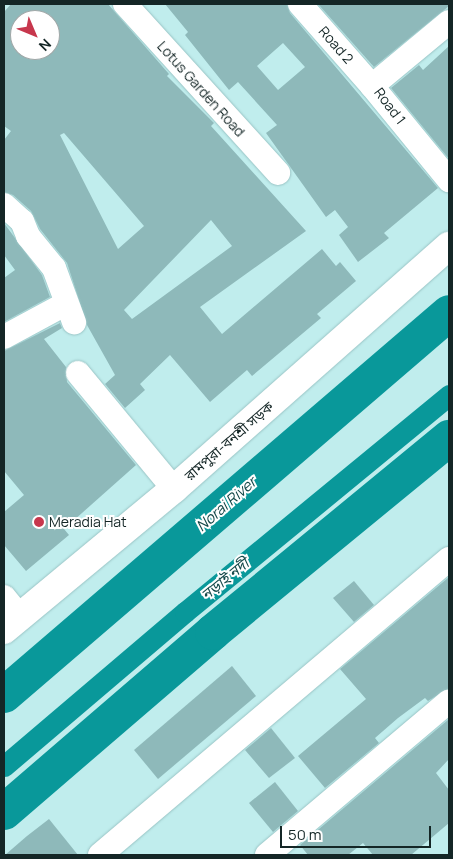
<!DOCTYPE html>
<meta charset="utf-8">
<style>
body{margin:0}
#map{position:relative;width:453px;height:859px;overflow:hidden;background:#c0eded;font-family:Manrope,"Noto Sans Bengali",sans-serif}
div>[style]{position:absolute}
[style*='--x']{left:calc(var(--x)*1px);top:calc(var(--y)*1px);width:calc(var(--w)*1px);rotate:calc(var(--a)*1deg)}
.canal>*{height:21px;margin:-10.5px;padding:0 10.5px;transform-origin:10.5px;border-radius:10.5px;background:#09989a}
.river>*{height:36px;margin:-18px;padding:0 18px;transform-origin:18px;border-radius:18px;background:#09989a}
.building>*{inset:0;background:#8eb9ba}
.roads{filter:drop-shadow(0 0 1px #99c4c5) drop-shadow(0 0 1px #99c4c5)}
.minor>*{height:24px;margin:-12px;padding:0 12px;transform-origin:12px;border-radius:12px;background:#fff}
.major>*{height:28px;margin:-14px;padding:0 14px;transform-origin:14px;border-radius:14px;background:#fff}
.dots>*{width:14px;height:14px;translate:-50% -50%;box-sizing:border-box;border:2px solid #fff;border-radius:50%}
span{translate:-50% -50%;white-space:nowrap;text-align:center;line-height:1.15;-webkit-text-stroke:4px #fff;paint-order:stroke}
.street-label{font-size:14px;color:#142626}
.poi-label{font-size:14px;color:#142626}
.left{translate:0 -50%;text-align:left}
.water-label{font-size:15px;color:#144849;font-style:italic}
.frame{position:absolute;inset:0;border:5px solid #142626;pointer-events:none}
.north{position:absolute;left:10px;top:10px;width:50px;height:50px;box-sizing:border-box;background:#fff;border:1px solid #a1a8a8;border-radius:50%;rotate:135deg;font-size:14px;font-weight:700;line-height:20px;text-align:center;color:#142626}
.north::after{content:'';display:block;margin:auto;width:18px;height:22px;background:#c7374d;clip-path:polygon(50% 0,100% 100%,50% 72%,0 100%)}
.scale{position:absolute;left:280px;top:826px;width:151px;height:22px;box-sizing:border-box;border:2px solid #142626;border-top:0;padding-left:6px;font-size:15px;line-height:18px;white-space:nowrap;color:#142626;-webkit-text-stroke:4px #fff;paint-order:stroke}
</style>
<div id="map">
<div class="canal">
<i style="--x:4;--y:766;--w:238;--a:-40.4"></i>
<i style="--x:185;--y:612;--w:342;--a:-39.4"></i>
</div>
<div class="river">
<i style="--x:4;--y:695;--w:586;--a:-40.64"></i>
<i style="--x:4;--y:812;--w:276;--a:-40.7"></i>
<i style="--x:213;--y:632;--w:306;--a:-39.4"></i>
</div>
<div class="building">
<i style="clip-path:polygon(evenodd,11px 4px,108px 4px,169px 74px,167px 76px,214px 123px,211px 126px,306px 231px,200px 307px,222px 334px,322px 249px,336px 266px,340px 262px,356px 281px,317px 314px,321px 318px,252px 376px,247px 370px,210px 402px,170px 355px,140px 384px,145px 390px,125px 408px,105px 384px,115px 375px,87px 325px,67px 263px,40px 229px,31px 211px,13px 195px,4px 192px,4px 140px,11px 131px,4px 126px,4px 12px,11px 4px,20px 20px,50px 20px,50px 50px,20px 50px,20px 20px,11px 4px,64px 133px,144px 226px,118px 249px,60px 135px,64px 133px,11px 4px,211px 220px,232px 246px,132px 319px,124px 310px,211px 220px)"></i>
<i style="clip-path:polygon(evenodd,165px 4px,287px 4px,290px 13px,438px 188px,384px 233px,389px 238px,358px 262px,339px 235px,348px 227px,335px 210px,326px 217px,266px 133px,277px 125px,238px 82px,229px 90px,185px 35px,188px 32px,165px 4px,283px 43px,305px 67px,278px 90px,257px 66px,283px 43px)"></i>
<i style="clip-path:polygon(318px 4px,449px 4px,449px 6px,374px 67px)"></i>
<i style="clip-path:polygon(449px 46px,449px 159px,391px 88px,419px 65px,423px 70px)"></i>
<i style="clip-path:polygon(4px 223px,42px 275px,50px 297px,4px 322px,4px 278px,15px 270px,4px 255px)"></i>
<i style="clip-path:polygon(60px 323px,62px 328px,44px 339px,66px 367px,67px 382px,136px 465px,64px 529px,69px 535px,26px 571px,4px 545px,4px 512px,24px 495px,4px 471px,4px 351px)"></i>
<i style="clip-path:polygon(449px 577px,449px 688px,428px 701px,425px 698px,398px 718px,375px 738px,379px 743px,325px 788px,298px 756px,366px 699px,340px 669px)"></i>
<i style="clip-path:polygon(354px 581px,374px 605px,354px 622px,333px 598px)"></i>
<i style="clip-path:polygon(232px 666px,256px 696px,158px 779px,134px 750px)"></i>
<i style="clip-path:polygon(449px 719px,449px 759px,436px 773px,449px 790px,449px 823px,411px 855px,373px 855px,363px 843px,348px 855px,308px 855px,300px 845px)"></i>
<i style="clip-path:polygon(271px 728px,295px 758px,269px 778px,245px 750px)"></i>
<i style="clip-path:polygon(275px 782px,298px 811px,273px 832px,249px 803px)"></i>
<i style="clip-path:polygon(49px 819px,78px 855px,5px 855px,27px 836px)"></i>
</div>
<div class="roads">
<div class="minor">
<i style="--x:125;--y:4;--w:228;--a:47.8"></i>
<i style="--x:300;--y:4;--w:109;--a:48.7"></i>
<i style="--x:449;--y:22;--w:100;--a:140.3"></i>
<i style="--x:372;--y:86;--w:122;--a:50.7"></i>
<i style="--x:4;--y:205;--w:24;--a:42"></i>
<i style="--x:22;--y:221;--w:16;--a:68"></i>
<i style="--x:28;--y:236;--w:41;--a:50.9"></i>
<i style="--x:54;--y:268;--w:58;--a:69.7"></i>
<i style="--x:4;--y:337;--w:69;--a:-28.4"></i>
<i style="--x:78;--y:373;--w:151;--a:50.4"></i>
<i style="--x:4;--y:597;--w:26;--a:51"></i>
<i style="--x:100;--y:855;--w:458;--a:-40.3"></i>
<i style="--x:267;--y:855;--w:238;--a:-40.2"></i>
</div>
<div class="major">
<i style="--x:4;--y:630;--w:221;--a:-39.7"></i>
<i style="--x:174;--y:489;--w:367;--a:-41.5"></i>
</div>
</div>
<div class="dots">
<i style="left:39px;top:522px;background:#c7374d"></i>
</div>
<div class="street-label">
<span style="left:336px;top:45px;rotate:49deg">Road 2</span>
<span style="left:201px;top:89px;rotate:48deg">Lotus Garden Road</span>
<span style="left:390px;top:106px;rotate:53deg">Road 1</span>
<span style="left:229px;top:441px;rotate:-41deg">রামপুরা-বনশ্রী সড়ক</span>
</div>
<div class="poi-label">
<span class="left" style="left:49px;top:522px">Meradia Hat</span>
</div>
<div class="water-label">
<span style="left:226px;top:504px;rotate:-41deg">Norai River</span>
<span style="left:225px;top:579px;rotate:-39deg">নড়াই নদী</span>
</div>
<div class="frame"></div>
<div class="north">N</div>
<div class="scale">50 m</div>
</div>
